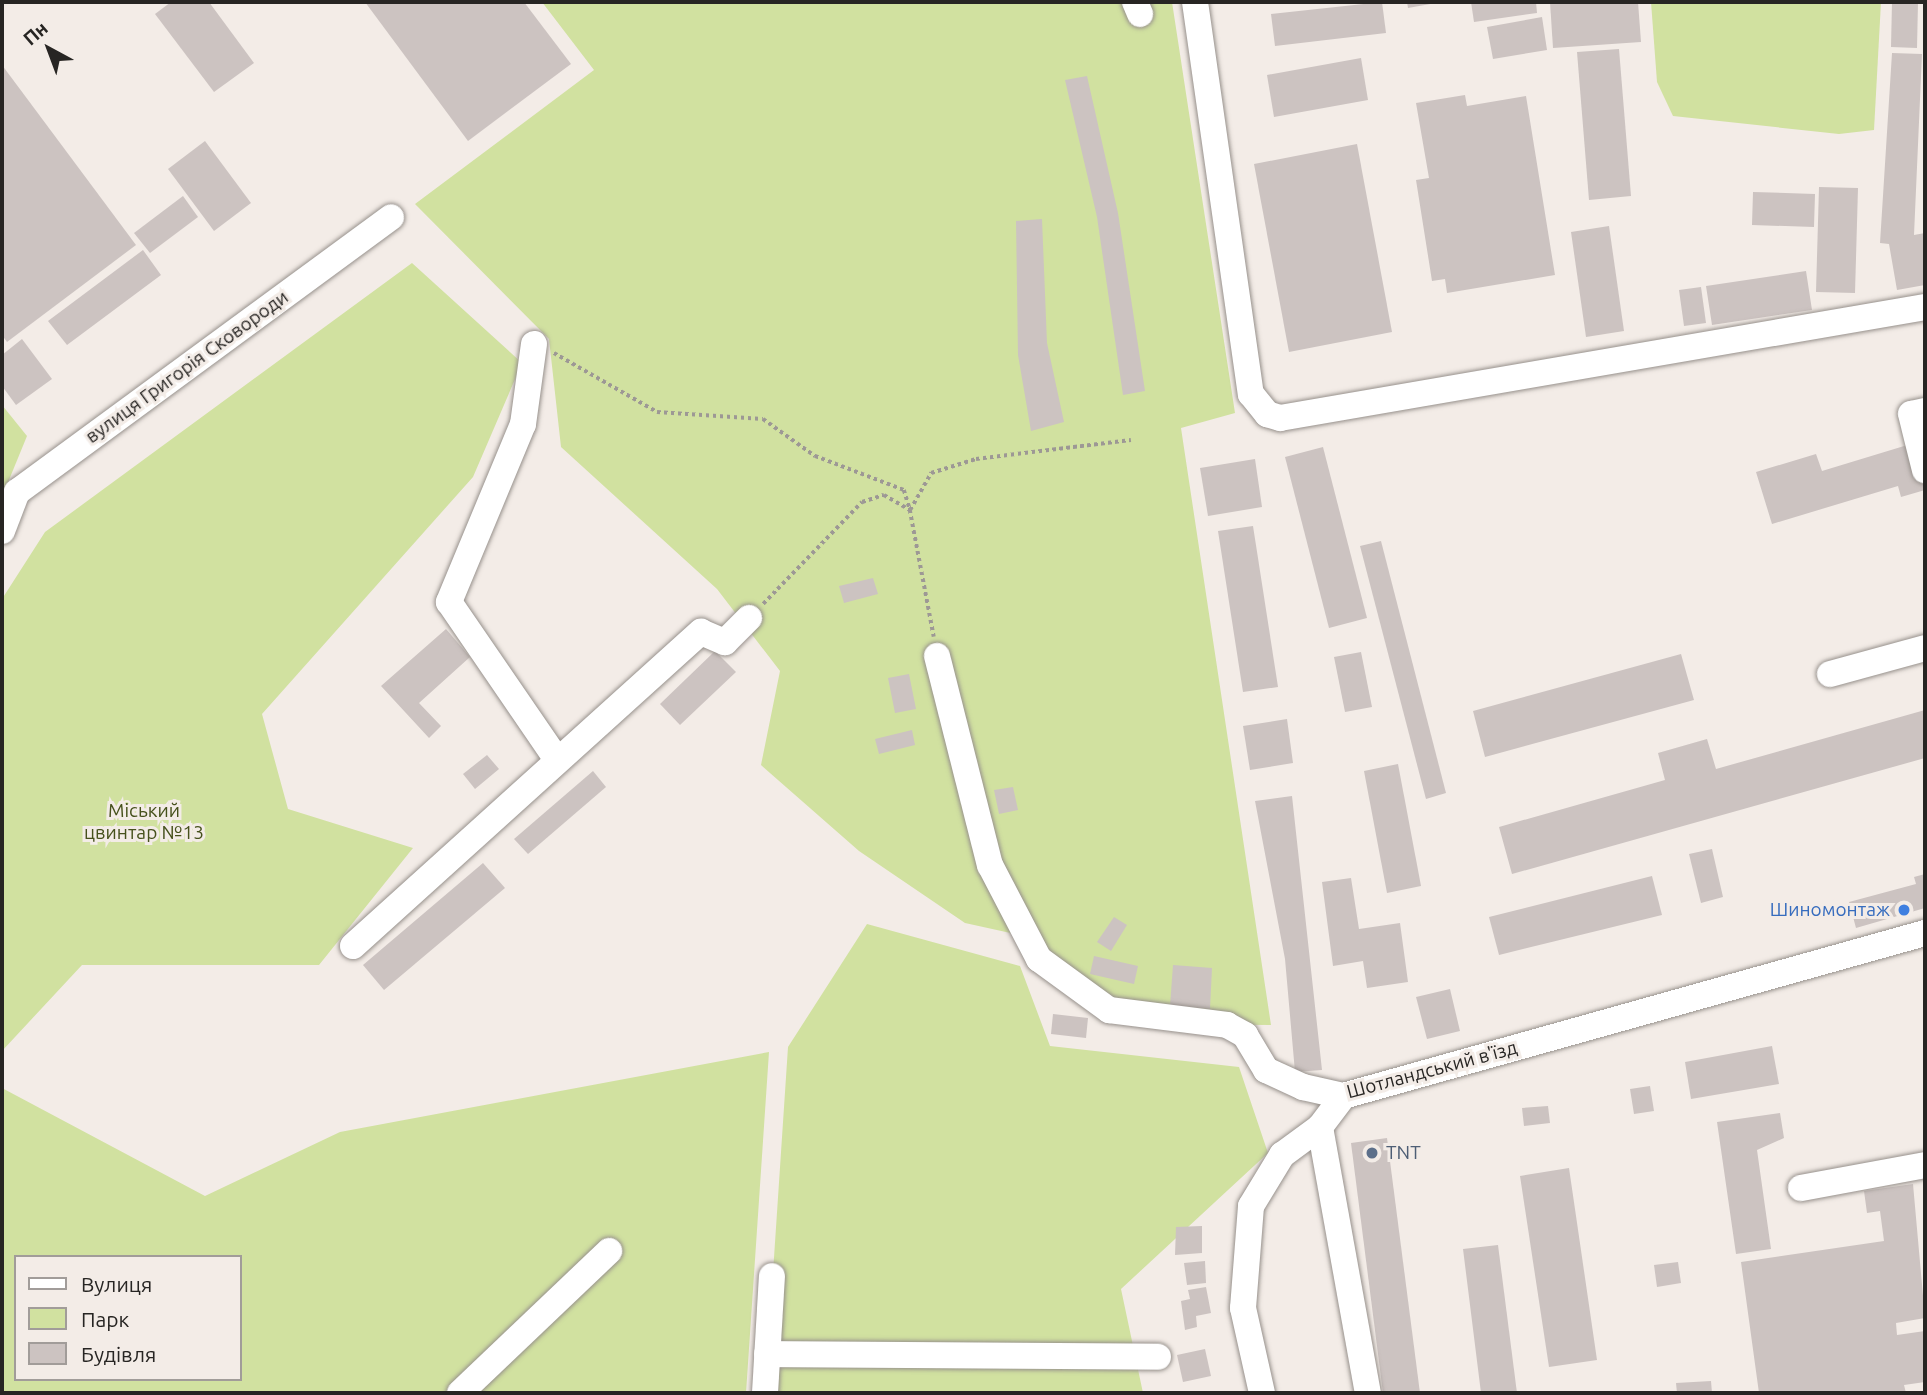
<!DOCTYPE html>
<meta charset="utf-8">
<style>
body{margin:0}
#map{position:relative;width:1927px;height:1395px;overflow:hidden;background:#f3ece7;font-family:Ubuntu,sans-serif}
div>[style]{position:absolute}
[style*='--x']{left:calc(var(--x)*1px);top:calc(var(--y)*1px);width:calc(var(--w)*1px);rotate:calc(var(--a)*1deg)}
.green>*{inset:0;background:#d1e1a0}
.building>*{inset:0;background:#ccc3c1}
.path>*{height:3.5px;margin-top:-1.75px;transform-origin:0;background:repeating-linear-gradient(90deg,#9d9895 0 3.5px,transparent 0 7px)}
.roads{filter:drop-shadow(0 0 2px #97918c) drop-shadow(0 0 2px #97918c)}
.minor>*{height:26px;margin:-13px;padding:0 13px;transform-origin:13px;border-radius:13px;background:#fff}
.dots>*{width:19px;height:19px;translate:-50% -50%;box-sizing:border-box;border:4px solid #f3ece7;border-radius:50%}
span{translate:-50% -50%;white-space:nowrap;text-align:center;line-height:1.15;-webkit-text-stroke:6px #f3ece7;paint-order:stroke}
.street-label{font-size:19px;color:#272523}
.park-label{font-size:19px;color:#46511c}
.shop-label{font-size:19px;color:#366cbe}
.right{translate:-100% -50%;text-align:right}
.service-label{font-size:19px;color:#4e5e75}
.left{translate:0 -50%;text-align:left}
.frame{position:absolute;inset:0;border:4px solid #272523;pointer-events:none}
.legend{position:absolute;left:14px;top:1255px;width:228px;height:126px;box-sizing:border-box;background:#f3ece7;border:2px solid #a19c99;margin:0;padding:9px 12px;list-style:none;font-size:21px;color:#272523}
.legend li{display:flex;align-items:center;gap:14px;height:35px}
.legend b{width:35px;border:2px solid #a19c99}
.north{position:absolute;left:14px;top:14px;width:70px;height:70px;-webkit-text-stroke:5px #f3ece7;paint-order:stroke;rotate:319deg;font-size:19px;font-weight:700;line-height:28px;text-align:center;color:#272523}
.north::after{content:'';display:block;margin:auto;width:24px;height:32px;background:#272523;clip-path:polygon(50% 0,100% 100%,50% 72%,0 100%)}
</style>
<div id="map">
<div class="green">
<i style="clip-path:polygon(542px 2px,1172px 2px,1235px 413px,1181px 428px,1271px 1025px,1135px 1024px,1015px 934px,965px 923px,859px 851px,761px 765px,780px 671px,717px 589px,561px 447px,549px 339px,415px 204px,594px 70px)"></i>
<i style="clip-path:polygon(1651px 2px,1881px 2px,1874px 130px,1839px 134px,1673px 116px,1657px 82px)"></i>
<i style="clip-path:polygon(412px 263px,522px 363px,473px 477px,262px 714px,288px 809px,413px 848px,319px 965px,82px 965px,2px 1051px,2px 599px,45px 532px)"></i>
<i style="clip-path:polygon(2px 405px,27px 436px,2px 497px)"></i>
<i style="clip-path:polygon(867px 924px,1020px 966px,1050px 1046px,1239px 1067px,1268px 1153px,1121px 1289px,1143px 1393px,765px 1393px,788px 1047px)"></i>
<i style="clip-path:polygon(evenodd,769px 1052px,746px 1393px,2px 1393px,2px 1088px,205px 1196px,340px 1132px,769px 1052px,16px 1257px,240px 1257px,240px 1379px,16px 1379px,16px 1257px)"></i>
</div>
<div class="building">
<i style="clip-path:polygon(171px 2px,209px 2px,254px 63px,214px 92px,155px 14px)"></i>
<i style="clip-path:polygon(365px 2px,524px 2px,571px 64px,468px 141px)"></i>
<i style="clip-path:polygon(1382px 2px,1386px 33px,1275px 46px,1271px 14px)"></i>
<i style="clip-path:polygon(1407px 2px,1436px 2px,1436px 3px,1408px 8px)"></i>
<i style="clip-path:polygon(1471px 2px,1536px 2px,1537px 13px,1474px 22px)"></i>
<i style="clip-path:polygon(1550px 2px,1638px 2px,1641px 42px,1553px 48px)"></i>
<i style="clip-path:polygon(1892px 2px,1918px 2px,1917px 48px,1891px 47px)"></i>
<i style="clip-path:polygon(1542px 17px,1547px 50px,1493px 59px,1487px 27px)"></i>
<i style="clip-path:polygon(1619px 49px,1631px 196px,1589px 200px,1577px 52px)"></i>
<i style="clip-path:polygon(1892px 53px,1922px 54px,1914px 235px,1925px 233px,1925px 285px,1897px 290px,1889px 244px,1880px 243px)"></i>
<i style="clip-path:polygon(1361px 58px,1368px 100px,1274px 117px,1267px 75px)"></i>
<i style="clip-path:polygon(2px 65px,136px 245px,7px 342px,2px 335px)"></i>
<i style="clip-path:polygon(1087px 76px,1118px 213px,1145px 391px,1123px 395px,1097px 217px,1065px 80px)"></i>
<i style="clip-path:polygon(1465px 95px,1467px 106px,1526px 96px,1555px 275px,1447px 293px,1445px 279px,1432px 281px,1416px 180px,1429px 178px,1416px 103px)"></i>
<i style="clip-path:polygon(205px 141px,251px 203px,214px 231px,168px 169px)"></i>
<i style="clip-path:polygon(1357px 144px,1392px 332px,1289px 352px,1254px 164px)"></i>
<i style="clip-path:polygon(1819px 187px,1858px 188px,1855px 293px,1816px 292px)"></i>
<i style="clip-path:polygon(1753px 192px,1815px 194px,1814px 227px,1752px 225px)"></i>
<i style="clip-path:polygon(183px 196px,198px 217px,150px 253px,134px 233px)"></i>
<i style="clip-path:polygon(1042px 219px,1047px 343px,1064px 422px,1031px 431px,1018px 355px,1016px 221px)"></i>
<i style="clip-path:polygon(1609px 226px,1624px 331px,1586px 337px,1571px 232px)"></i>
<i style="clip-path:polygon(143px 250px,161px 275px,67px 345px,48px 321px)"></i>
<i style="clip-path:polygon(1806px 271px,1812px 310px,1712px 325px,1706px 286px)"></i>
<i style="clip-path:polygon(1701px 287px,1706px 323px,1684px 326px,1679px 290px)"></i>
<i style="clip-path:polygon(22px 339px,52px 379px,16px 405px,2px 386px,2px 355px)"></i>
<i style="clip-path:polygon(1914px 443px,1925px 490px,1901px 497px,1898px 486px,1772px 524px,1756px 472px,1816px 454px,1822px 471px)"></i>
<i style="clip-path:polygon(1323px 447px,1367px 618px,1329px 628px,1285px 457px)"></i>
<i style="clip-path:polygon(1255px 459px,1262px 507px,1208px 516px,1200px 468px)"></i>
<i style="clip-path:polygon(1253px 526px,1278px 687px,1243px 692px,1218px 531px)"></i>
<i style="clip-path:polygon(1381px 541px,1446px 793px,1426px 799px,1360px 546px)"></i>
<i style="clip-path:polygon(873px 578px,878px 594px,844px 603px,839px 586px)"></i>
<i style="clip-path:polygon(446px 629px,470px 657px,419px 703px,441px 726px,429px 738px,381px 686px)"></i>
<i style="clip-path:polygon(715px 651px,736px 672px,680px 725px,660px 704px)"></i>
<i style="clip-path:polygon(1361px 652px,1372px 707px,1345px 712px,1334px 657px)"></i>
<i style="clip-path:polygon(1681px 654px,1694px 700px,1485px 757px,1473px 711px)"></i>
<i style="clip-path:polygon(909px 674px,916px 709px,895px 713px,888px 678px)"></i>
<i style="clip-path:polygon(1925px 710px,1925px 758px,1512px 874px,1499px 827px,1665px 780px,1658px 753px,1707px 739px,1716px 769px)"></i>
<i style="clip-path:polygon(1287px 719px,1293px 763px,1250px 770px,1243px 726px)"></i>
<i style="clip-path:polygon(912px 730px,915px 745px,879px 754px,875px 739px)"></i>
<i style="clip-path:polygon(487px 755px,499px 769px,475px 789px,463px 774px)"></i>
<i style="clip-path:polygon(1398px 764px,1421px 886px,1387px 893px,1364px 771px)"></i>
<i style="clip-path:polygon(593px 771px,606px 787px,528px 854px,514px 839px)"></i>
<i style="clip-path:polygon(1013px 787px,1018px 810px,999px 814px,994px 790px)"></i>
<i style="clip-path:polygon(1292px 796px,1322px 1070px,1295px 1072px,1285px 959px,1255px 801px)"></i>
<i style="clip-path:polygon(1712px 849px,1723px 897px,1701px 903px,1689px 854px)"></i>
<i style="clip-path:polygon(483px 863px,505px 888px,384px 990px,363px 965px)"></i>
<i style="clip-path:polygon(1925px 874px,1925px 908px,1856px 928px,1849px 902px,1916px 884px,1914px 877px)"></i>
<i style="clip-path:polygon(1652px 876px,1662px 915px,1499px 955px,1489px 917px)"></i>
<i style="clip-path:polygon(1351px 878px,1359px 929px,1400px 923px,1408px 982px,1367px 988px,1363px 961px,1333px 966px,1322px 882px)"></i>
<i style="clip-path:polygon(1114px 917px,1127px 925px,1111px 951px,1097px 942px)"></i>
<i style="clip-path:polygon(1094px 956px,1138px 966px,1134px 984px,1090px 974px)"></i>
<i style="clip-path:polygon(1173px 965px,1212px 968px,1210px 1009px,1170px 1006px)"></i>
<i style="clip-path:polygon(1450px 989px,1460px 1031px,1427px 1039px,1416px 997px)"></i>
<i style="clip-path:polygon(1053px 1014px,1088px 1018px,1086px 1038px,1051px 1034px)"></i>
<i style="clip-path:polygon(1772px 1046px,1779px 1084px,1691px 1099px,1685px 1062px)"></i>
<i style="clip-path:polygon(1650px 1086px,1654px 1111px,1634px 1114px,1630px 1089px)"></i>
<i style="clip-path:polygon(1548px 1106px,1550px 1123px,1524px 1126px,1522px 1108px)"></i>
<i style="clip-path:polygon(1780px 1113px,1784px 1138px,1757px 1150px,1771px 1249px,1736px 1254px,1717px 1122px)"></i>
<i style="clip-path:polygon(1387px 1138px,1420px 1393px,1383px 1393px,1351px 1143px)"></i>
<i style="clip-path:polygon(1569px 1168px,1597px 1360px,1549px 1367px,1520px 1176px)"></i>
<i style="clip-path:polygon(1913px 1184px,1925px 1318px,1896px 1323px,1897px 1335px,1925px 1331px,1925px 1382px,1904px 1385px,1906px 1393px,1759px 1393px,1741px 1262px,1884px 1241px,1880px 1211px,1867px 1213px,1864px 1191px)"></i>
<i style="clip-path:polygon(1202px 1226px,1202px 1253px,1175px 1255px,1176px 1227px)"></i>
<i style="clip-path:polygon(1498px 1245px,1517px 1393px,1481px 1393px,1463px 1249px)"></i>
<i style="clip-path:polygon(1205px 1261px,1206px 1283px,1187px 1285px,1184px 1263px)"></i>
<i style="clip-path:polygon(1678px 1262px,1681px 1283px,1657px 1287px,1654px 1265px)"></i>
<i style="clip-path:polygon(1206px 1287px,1211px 1313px,1196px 1316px,1197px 1327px,1185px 1330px,1181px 1301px,1190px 1299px,1188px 1290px)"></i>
<i style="clip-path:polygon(1205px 1349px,1211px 1376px,1183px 1382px,1177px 1355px)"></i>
<i style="clip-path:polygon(1711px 1381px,1712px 1393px,1677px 1393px,1676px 1383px)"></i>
</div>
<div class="path">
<i style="--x:554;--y:353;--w:119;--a:29.8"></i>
<i style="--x:657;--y:412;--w:106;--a:3.8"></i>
<i style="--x:763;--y:419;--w:64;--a:35.4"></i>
<i style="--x:815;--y:456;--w:95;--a:20.9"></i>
<i style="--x:904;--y:490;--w:21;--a:73"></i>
<i style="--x:910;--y:510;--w:43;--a:-60.4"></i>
<i style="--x:931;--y:473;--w:47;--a:-17.3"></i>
<i style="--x:976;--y:459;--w:156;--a:-7"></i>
<i style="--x:763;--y:604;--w:142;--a:-45.9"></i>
<i style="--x:862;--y:502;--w:23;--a:-18"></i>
<i style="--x:884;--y:495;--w:30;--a:30"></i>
<i style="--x:910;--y:510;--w:129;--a:79.3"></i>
</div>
<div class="roads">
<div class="minor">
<i style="--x:1135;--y:2;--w:13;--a:67"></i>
<i style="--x:1195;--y:2;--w:396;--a:81.9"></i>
<i style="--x:1251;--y:394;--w:26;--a:51"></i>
<i style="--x:1267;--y:414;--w:14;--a:17"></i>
<i style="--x:1280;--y:418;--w:654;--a:-9.76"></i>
<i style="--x:534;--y:344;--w:81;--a:97.8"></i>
<i style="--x:523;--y:424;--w:193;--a:112.6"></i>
<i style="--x:449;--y:602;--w:189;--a:55.6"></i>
<i style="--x:1925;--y:411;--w:14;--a:168"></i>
<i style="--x:1911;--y:414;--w:58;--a:76"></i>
<i style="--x:2;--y:531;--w:42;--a:-69"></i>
<i style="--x:17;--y:492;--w:464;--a:-36.3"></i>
<i style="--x:937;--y:656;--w:216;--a:75.8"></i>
<i style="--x:990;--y:865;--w:106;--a:62.5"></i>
<i style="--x:1039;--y:959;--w:87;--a:36.1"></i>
<i style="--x:1109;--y:1010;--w:119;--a:7.2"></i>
<i style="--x:1227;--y:1025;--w:21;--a:29"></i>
<i style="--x:1245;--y:1035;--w:41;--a:59"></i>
<i style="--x:1266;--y:1070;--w:41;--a:24.7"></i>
<i style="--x:1303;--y:1087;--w:41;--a:12.7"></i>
<i style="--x:1343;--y:1096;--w:604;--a:-15.65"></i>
<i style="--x:1830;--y:674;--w:98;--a:-15.3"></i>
<i style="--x:353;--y:946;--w:469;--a:-42.1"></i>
<i style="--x:701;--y:632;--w:26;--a:23"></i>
<i style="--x:725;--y:642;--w:34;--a:-45"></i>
<i style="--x:1320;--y:1127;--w:270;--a:79.8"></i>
<i style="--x:1801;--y:1188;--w:126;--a:-10.5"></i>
<i style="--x:767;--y:1354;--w:391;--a:0.4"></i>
<i style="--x:460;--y:1393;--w:206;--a:-43.6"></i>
<i style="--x:765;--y:1393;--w:117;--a:-86.6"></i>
<i style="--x:1262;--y:1393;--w:87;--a:-102.6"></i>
<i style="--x:1243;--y:1308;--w:102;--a:-85.5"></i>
<i style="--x:1251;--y:1206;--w:60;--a:-58.7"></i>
<i style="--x:1282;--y:1155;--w:47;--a:-36.4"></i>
<i style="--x:1320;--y:1127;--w:39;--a:-53"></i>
</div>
</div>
<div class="dots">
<i style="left:1904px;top:910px;background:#3f7fe0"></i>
<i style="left:1372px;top:1153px;background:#5c6f8a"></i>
</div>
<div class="street-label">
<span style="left:187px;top:367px;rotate:-36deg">вулиця Григорія Сковороди</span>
<span style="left:1432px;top:1070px;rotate:-15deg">Шотландський в'їзд</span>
</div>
<div class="park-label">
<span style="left:144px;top:822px">Міський<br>цвинтар №13</span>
</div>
<div class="shop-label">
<span class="right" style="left:1890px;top:910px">Шиномонтаж</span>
</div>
<div class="service-label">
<span class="left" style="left:1386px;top:1153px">TNT</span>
</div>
<div class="frame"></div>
<ul class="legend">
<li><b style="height:9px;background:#fff"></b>Вулиця</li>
<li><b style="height:19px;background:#d1e1a0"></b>Парк</li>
<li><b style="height:19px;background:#ccc3c1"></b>Будівля</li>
</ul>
<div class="north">Пн</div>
</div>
